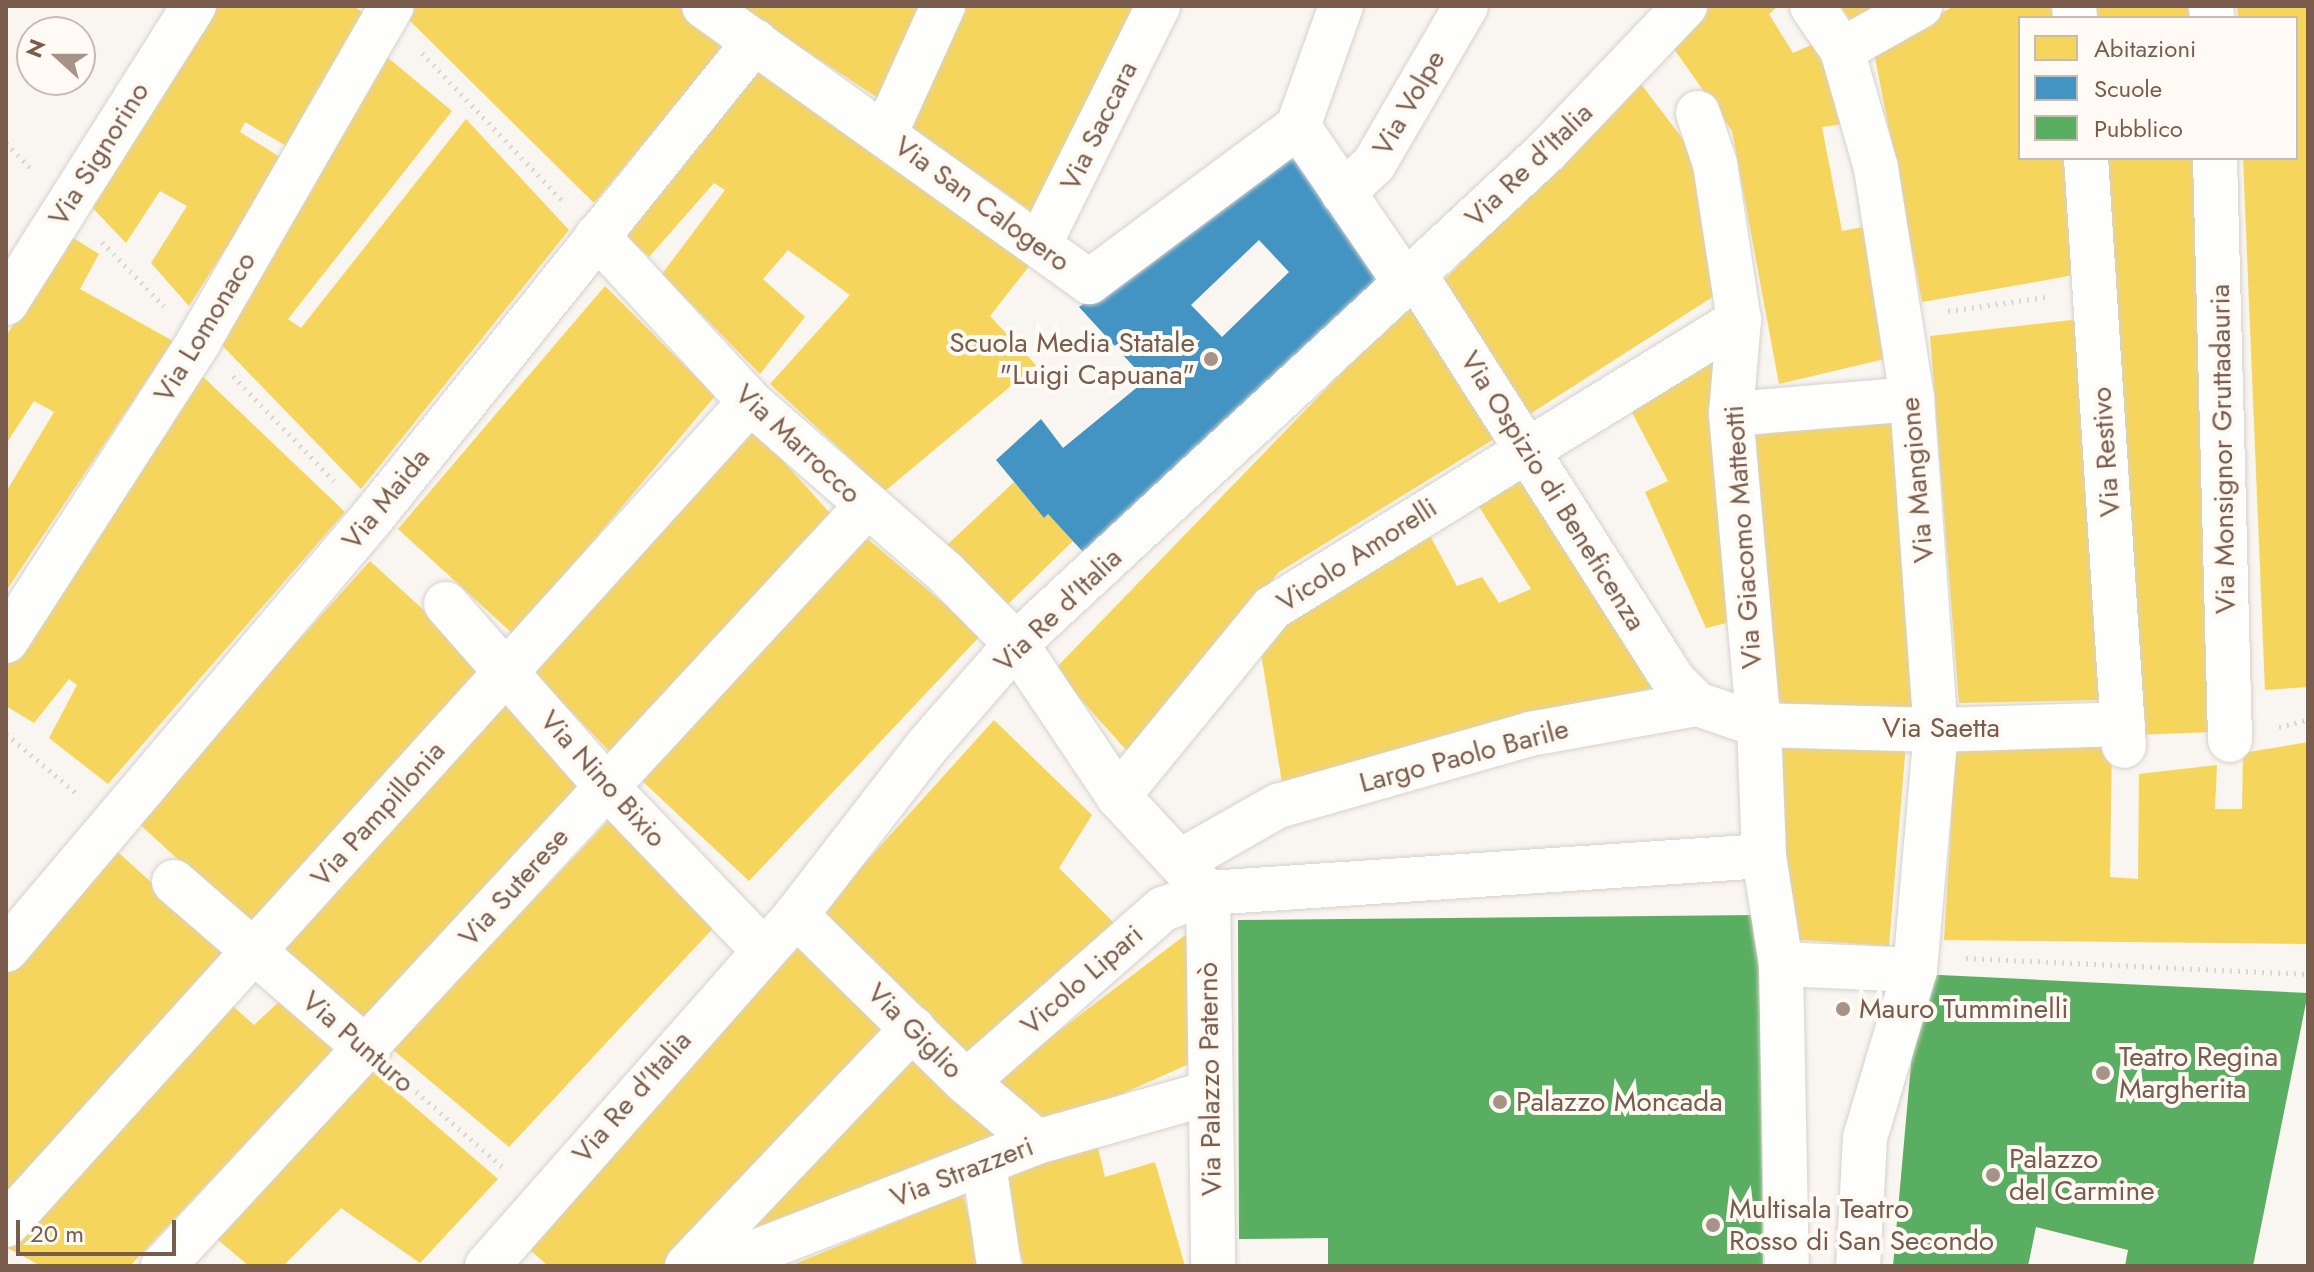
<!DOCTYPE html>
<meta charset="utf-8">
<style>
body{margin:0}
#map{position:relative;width:2314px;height:1272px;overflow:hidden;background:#f9f5f0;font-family:Jost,sans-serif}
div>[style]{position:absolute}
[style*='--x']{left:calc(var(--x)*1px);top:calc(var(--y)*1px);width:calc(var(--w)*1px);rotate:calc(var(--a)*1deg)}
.homes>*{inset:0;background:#f6d55c}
.schools>*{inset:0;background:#4393c3}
.public>*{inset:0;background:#5aae61}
.path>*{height:5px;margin-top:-2.5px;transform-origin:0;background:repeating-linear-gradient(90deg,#dcd5d0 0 2px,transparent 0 8px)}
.roads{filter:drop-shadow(0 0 2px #d7d1cb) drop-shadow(0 0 2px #d7d1cb)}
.minor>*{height:44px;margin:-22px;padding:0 22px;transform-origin:22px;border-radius:22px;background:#fefefd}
.dots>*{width:22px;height:22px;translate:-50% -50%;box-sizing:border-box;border:4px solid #fffaf3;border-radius:50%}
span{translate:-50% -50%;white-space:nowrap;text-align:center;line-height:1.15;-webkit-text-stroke:8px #fffaf3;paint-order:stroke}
.street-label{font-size:28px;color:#7a5c4d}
.poi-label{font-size:28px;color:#7a5c4d}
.right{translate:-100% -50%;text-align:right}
.left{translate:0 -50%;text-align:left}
.frame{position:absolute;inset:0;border:8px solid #7a5c4d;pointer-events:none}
.legend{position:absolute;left:2018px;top:16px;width:280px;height:144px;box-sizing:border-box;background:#fffaf3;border:2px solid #cabbb1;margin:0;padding:10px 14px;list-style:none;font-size:24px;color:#7a5c4d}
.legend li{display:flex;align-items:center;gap:16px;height:40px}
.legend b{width:40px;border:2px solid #cabbb1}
.north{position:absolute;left:16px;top:16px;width:80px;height:80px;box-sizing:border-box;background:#fffaf3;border:2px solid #cabbb1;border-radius:50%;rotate:291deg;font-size:22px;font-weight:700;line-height:32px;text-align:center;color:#7a5c4d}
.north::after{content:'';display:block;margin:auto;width:28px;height:36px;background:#a69286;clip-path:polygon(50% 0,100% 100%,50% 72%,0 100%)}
.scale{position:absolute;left:16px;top:1220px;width:160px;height:36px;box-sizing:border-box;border:4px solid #7a5c4d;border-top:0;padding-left:10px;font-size:24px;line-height:28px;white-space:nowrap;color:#7a5c4d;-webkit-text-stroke:6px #fffaf3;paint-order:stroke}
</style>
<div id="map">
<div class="homes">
<i style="clip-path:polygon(209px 6px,353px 6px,367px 15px,290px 148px,245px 122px,240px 132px,283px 159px,189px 306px,151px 263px,187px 206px,160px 191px,126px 243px,85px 200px)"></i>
<i style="clip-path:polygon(411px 6px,678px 6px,728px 41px,594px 203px,405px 16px)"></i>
<i style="clip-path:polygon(737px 6px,922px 6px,881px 100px)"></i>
<i style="clip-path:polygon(961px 6px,1143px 6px,1038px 216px,907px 125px)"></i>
<i style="clip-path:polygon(1707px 6px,1778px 6px,1769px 14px,1793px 53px,1820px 41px,1851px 123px,1822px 127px,1842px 231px,1874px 225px,1893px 357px,1779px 384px,1732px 131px,1674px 49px)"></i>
<i style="clip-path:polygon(1840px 6px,1891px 6px,1856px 28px)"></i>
<i style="clip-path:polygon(1954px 6px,2053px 6px,2055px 18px,2020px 18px,2020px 158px,2068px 158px,2080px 274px,1922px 302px,1874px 52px)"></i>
<i style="clip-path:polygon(2086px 6px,2188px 6px,2189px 18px,2087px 18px)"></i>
<i style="clip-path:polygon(2237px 6px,2308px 6px,2308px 687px,2265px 690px,2243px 158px,2296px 158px,2296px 18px,2238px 18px)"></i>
<i style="clip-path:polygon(381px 52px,452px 111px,288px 319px,301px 328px,466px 119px,569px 230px,361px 489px,215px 338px)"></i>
<i style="clip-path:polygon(758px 63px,1034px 260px,990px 316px,1036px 365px,885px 491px,770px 384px,850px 295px,788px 250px,763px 279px,805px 317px,760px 374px,662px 274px,725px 190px,714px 183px,649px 257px,619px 229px)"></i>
<i style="clip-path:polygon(1641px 84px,1691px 150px,1725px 289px,1527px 416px,1442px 282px)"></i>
<i style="clip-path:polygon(2098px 158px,2197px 158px,2213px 732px,2134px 735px)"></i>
<i style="clip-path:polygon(70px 236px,99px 254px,80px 289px,173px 341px,6px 591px,6px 492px,54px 412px,34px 401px,6px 444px,6px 336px)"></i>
<i style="clip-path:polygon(605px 286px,715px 396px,514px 635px,398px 529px)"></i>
<i style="clip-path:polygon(1412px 300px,1499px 436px,1279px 572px,1129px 753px,1054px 670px)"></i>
<i style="clip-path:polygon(2081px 319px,2107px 700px,1959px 703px,1930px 336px)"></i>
<i style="clip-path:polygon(1719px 347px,1739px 620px,1706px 628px,1645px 492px,1668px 481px,1627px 403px)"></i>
<i style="clip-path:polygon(194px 368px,345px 512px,108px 784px,49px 738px,77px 685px,69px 679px,34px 723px,6px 706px,6px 654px)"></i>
<i style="clip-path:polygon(1896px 410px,1916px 707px,1772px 707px,1753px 436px)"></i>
<i style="clip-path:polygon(751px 425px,836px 520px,613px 755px,528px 667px)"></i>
<i style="clip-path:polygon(1526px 468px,1656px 687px,1282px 783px,1258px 635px,1428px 532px,1457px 586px,1482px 577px,1499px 603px,1531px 589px,1473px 497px)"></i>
<i style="clip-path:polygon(1014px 482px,1044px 518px,1048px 514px,1073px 541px,1003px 609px,946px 546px)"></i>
<i style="clip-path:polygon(863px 535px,981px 635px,749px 881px,638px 777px)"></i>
<i style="clip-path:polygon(370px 561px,486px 667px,252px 927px,136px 821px)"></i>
<i style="clip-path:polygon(506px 693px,589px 781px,364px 1025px,277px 947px)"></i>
<i style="clip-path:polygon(994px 720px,1092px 815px,1059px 868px,1119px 928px,968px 1056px,818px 915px)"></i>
<i style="clip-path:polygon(1956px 741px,2112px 743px,2110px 877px,2138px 879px,2139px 774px,2217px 765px,2215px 809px,2242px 809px,2243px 753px,2308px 742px,2308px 944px,1944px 940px)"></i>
<i style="clip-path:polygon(1906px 744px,1889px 946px,1787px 939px,1769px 748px)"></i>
<i style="clip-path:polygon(612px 817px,719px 922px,509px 1147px,392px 1049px)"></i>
<i style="clip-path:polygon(110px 845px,226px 950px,6px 1193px,6px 975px)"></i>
<i style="clip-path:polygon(1188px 933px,1189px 1064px,1043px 1129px,993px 1081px)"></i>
<i style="clip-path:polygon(800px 939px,889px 1026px,670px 1266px,548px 1266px,528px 1248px)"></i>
<i style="clip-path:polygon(283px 998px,334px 1049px,130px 1266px,41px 1266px,6px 1247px,225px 999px,254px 1025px)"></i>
<i style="clip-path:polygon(914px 1046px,1015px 1143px,745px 1250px,731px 1235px)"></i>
<i style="clip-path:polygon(365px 1064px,498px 1179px,420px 1263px,341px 1208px,283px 1266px,249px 1266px,210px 1233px)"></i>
<i style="clip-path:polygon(1097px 1144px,1105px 1177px,1155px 1162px,1185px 1266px,1024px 1266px,998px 1173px)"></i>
<i style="clip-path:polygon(963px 1194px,981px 1266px,790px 1266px)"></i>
</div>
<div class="schools">
<i style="clip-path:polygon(evenodd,1301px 145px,1392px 272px,1083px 552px,1048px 514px,1044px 518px,996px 460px,1041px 419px,1063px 448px,1146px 380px,1079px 307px,1301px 145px,1259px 240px,1289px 272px,1222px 337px,1191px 305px,1259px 240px)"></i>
</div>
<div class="public">
<i style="clip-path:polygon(1759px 915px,1763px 1266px,1328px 1266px,1328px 1238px,1239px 1239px,1238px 920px)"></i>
<i style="clip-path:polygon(1919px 974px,2308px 993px,2253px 1266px,2125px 1266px,2128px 1250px,2036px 1227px,2028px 1266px,1893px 1266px)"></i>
</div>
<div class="path">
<i style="--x:422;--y:53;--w:206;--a:46.4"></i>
<i style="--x:6;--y:143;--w:39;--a:46"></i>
<i style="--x:102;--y:242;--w:89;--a:45.9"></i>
<i style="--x:1948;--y:311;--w:98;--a:-8.2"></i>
<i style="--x:233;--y:376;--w:150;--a:46.1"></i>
<i style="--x:2279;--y:727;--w:30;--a:-14"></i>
<i style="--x:6;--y:734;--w:92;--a:40.1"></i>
<i style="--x:1966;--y:958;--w:342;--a:2.7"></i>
<i style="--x:404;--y:1081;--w:134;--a:41.1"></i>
</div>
<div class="roads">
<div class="minor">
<i style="--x:704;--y:6;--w:474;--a:35.6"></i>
<i style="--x:1089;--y:282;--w:261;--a:-36.7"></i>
<i style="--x:1298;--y:126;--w:189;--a:55.6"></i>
<i style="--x:1812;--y:6;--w:53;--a:55.7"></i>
<i style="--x:1842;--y:50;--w:123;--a:73.9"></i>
<i style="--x:1876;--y:168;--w:234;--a:81.1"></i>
<i style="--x:1912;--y:399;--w:332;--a:85.9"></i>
<i style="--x:1936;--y:730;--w:241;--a:95"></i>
<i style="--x:1915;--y:970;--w:175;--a:106.6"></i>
<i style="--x:1865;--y:1138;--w:128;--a:93.1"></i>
<i style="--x:2074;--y:6;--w:12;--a:85"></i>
<i style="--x:2211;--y:6;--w:12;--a:85"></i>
<i style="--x:1842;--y:50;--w:90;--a:-29.4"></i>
<i style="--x:1698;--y:113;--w:54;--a:71.6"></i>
<i style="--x:1715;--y:164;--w:158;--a:81.3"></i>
<i style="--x:1739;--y:320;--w:94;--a:94.9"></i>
<i style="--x:1731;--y:414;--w:312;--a:84.9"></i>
<i style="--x:1759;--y:725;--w:131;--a:87.8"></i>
<i style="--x:1764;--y:856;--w:109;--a:81.1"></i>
<i style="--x:1781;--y:964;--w:134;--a:2.6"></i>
<i style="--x:1298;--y:126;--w:127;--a:-70.3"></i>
<i style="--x:885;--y:134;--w:141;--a:-65.6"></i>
<i style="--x:2086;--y:158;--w:589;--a:86.3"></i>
<i style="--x:2215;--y:158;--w:582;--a:88.52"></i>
<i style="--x:1343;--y:193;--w:42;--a:-43.1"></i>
<i style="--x:1374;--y:164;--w:183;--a:-59.8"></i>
<i style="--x:597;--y:236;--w:226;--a:47.3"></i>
<i style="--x:750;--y:402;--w:259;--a:41.1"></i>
<i style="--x:945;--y:572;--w:101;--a:45.4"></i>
<i style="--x:1016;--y:644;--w:183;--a:56.1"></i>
<i style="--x:1118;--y:796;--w:132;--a:47.1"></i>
<i style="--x:1039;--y:245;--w:267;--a:-63.5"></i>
<i style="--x:1414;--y:273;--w:485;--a:57.5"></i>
<i style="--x:1675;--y:682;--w:31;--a:45"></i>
<i style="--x:6;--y:303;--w:352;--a:-57.7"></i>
<i style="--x:1731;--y:414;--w:182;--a:-4.7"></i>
<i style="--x:446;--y:604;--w:241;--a:48.7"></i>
<i style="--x:605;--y:785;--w:230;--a:46.2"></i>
<i style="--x:6;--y:641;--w:357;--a:-57.2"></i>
<i style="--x:199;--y:341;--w:387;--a:-60.1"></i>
<i style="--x:1118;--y:796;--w:243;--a:-50.7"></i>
<i style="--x:1272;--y:608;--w:549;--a:-31.66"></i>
<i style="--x:1181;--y:861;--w:112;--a:-29.6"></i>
<i style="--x:1278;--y:806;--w:262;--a:-15.9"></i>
<i style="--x:1530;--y:734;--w:170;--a:-10.2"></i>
<i style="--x:1697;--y:704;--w:65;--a:18.7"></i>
<i style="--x:1759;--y:725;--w:177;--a:1.6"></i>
<i style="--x:1936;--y:730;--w:187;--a:-1.8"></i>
<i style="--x:174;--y:882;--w:257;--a:40.9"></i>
<i style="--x:1208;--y:893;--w:373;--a:89.2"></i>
<i style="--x:796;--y:915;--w:238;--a:44.5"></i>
<i style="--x:966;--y:1082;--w:93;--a:40.2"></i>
<i style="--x:6;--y:950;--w:565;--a:-49.74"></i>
<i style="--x:371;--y:519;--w:613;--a:-51.22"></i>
<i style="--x:1781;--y:964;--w:302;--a:88.9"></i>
<i style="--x:966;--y:1082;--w:262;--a:-41.3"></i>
<i style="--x:1163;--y:909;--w:48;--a:-19.6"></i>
<i style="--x:1208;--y:893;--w:557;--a:-3.81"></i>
<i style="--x:984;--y:1164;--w:103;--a:81.6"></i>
<i style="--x:6;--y:1225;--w:1109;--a:-47.89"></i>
<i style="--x:163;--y:1266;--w:1033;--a:-47.2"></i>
<i style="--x:487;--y:1266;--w:468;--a:-48.6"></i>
<i style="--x:796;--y:915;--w:215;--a:-52.2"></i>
<i style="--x:928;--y:745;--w:134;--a:-48.9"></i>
<i style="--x:1016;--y:644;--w:723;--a:-42.87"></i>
<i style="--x:1546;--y:152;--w:202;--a:-46.4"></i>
<i style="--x:687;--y:1266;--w:328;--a:-46.5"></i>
<i style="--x:719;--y:1266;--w:341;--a:-21.3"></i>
<i style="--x:1037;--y:1142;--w:179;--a:-15.9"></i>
</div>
</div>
<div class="dots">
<i style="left:1211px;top:359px;background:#a69286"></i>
<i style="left:1843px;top:1009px;background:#a69286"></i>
<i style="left:2103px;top:1073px;background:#a69286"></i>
<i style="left:1500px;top:1102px;background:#a69286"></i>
<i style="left:1993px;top:1175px;background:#a69286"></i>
<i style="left:1713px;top:1225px;background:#a69286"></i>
</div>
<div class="street-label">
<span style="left:1409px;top:103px;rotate:-60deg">Via Volpe</span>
<span style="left:1099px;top:126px;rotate:-64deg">Via Saccara</span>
<span style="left:99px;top:154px;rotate:-58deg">Via Signorino</span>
<span style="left:1529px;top:165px;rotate:-44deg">Via Re d'Italia</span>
<span style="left:982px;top:204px;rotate:36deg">Via San Calogero</span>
<span style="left:205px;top:327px;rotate:-59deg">Via Lomonaco</span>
<span style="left:798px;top:444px;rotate:43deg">Via Marrocco</span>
<span style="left:2223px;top:449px;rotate:-91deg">Via Monsignor Gruttadauria</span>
<span style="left:2106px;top:452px;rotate:-94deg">Via Restivo</span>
<span style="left:1917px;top:480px;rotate:-95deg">Via Mangione</span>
<span style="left:1553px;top:491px;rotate:58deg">Via Ospizio di Beneficenza</span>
<span style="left:386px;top:499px;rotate:-51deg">Via Maida</span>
<span style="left:1743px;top:537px;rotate:-94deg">Via Giacomo Matteotti</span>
<span style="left:1357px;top:555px;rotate:-33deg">Vicolo Amorelli</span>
<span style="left:1058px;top:610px;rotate:-44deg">Via Re d'Italia</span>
<span style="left:1941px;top:728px">Via Saetta</span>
<span style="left:1464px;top:756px;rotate:-15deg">Largo Paolo Barile</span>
<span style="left:603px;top:779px;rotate:48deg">Via Nino Bixio</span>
<span style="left:378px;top:814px;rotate:-48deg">Via Pampillonia</span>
<span style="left:514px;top:887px;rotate:-48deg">Via Suterese</span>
<span style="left:1082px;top:980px;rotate:-41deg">Vicolo Lipari</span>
<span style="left:915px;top:1031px;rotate:45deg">Via Giglio</span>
<span style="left:358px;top:1042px;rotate:41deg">Via Punturo</span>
<span style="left:1210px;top:1079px;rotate:-91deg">Via Palazzo Paternò</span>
<span style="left:632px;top:1097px;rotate:-49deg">Via Re d'Italia</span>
<span style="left:962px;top:1172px;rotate:-21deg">Via Strazzeri</span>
</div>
<div class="poi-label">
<span class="right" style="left:1195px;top:359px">Scuola Media Statale<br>"Luigi Capuana"</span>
<span class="left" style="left:1859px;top:1009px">Mauro Tumminelli</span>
<span class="left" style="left:2119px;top:1073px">Teatro Regina<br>Margherita</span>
<span class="left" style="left:1516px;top:1102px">Palazzo Moncada</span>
<span class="left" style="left:2009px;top:1175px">Palazzo<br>del Carmine</span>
<span class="left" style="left:1729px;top:1225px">Multisala Teatro<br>Rosso di San Secondo</span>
</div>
<div class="frame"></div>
<ul class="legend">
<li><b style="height:22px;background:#f6d55c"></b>Abitazioni</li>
<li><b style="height:22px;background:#4393c3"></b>Scuole</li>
<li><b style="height:22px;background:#5aae61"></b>Pubblico</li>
</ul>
<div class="north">N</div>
<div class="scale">20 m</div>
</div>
